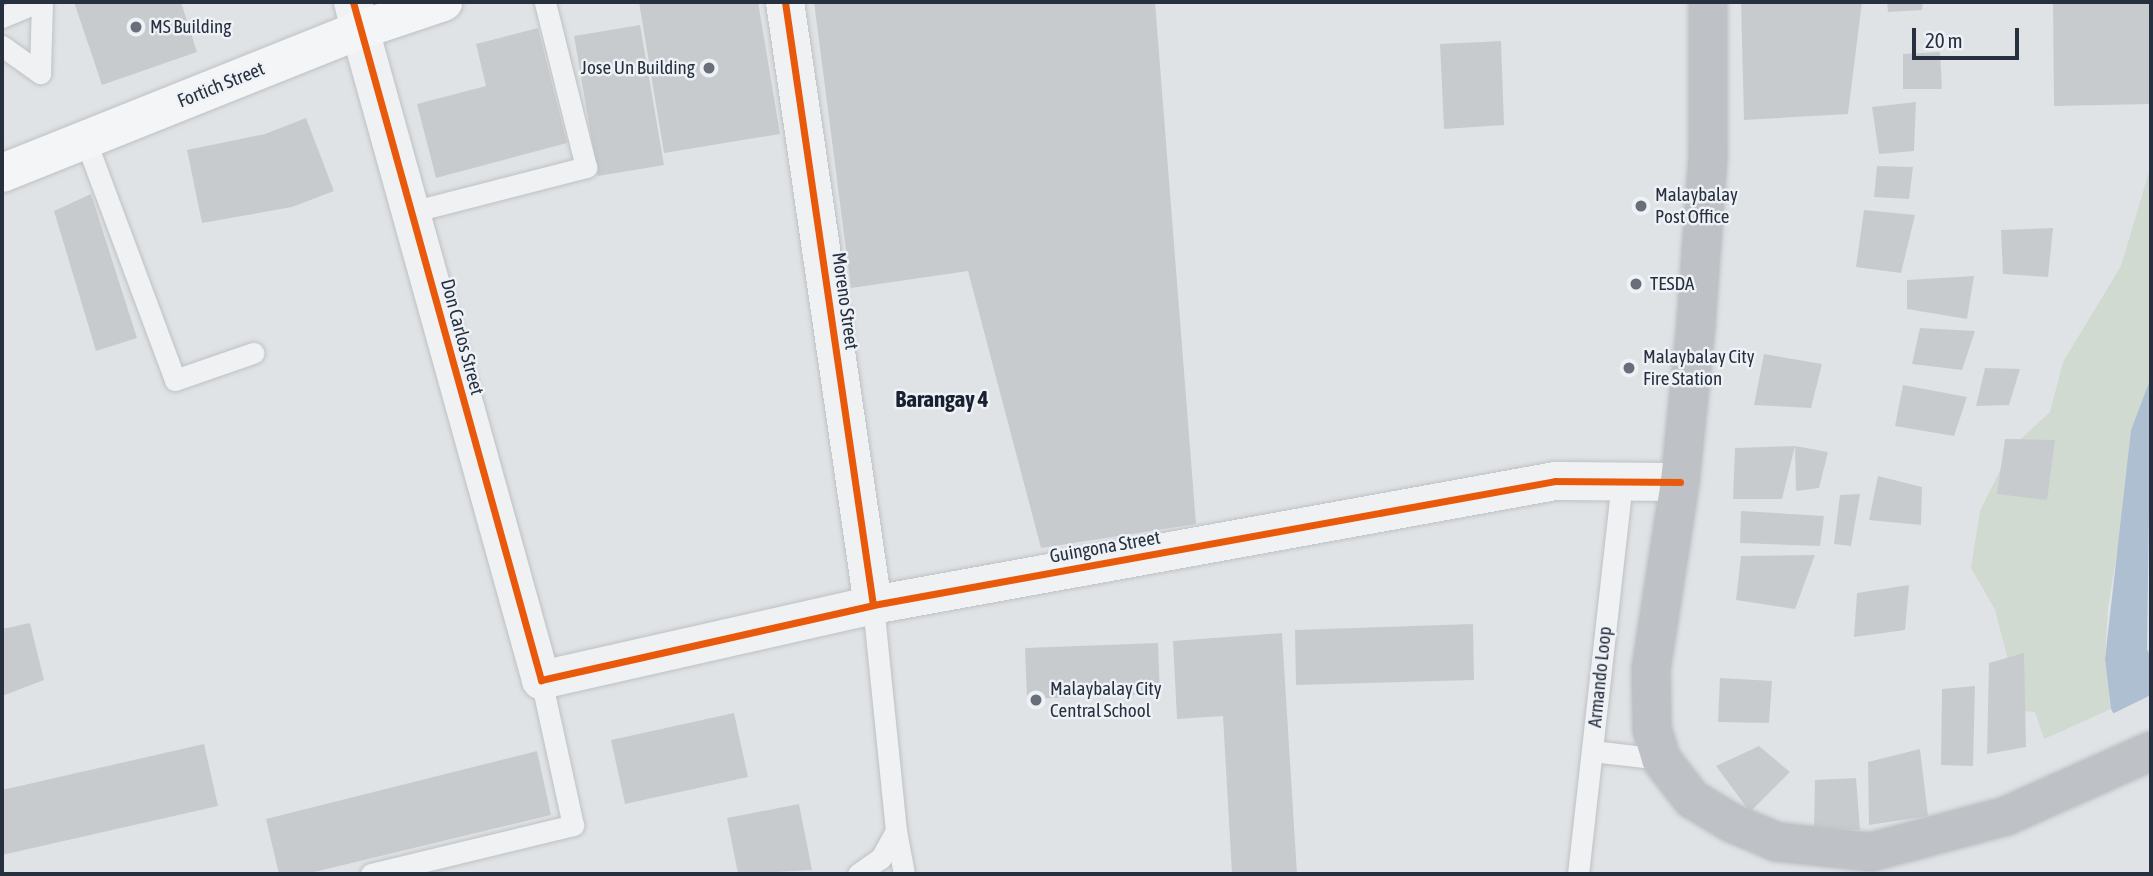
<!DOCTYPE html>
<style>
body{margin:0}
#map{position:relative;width:2153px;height:876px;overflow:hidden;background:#e0e3e6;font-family:"Asap Condensed",sans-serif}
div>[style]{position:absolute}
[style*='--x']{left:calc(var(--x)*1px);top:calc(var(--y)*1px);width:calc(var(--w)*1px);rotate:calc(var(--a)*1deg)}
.green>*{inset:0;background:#d1dad1}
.water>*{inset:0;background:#aebfd2}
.pier>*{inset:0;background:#e0e3e6}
.building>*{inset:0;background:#c8cbce}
.roads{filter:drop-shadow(0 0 2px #bec1c4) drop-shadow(0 0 2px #bec1c4)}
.service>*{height:21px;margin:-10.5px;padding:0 10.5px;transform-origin:10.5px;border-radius:10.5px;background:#f0f1f2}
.minor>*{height:38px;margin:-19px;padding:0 19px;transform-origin:19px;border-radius:19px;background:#f0f1f2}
.tertiary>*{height:38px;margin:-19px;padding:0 19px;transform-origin:19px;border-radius:19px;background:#f0f1f2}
.secondary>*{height:38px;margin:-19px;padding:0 19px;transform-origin:19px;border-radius:19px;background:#bec1c5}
.trunk>*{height:38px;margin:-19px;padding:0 19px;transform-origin:19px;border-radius:19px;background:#f4f5f6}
.cycleway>*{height:7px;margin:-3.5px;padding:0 3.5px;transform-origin:3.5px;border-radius:3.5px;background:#e8590c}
.dots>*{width:19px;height:19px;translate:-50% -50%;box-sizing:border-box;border:4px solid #eef1f6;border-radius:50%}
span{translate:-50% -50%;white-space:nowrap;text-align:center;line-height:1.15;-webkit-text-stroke:5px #eef1f6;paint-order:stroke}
.poi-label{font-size:19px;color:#27303f}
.left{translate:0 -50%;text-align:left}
.right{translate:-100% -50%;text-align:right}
.street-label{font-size:19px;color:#27303f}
.quarter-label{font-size:23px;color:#192130;font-weight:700}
.frame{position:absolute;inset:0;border:4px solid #27303f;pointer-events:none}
.scale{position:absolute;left:1912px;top:28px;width:107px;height:32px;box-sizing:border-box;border:4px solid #27303f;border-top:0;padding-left:9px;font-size:21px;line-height:24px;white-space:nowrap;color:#27303f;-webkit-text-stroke:5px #eef1f6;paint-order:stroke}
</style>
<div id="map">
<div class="green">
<i style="clip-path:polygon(2151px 165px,2151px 377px,2131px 430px,2129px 481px,2108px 607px,2105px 659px,2111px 709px,2044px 739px,2035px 712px,2009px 710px,2008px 660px,1995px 610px,1971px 568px,1980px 511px,2011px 448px,2050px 412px,2063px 362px,2121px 266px)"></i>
</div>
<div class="water">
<i style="clip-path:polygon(2151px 377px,2147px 649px,2151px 658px,2151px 781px,2111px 709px,2105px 659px,2131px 430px)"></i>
</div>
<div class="pier">
<i style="clip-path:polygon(2151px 695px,2151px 784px,2110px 715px)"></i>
</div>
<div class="building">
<i style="clip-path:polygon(74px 2px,181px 2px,197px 52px,102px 85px)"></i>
<i style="clip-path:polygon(639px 2px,758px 2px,780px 134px,664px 153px)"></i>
<i style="clip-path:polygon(814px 2px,1155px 2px,1196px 524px,1041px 548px,968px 271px,851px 288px)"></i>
<i style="clip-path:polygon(1741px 2px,1862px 2px,1848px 114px,1744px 120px)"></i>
<i style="clip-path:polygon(1887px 2px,1923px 2px,1922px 10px,1888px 12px)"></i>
<i style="clip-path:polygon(2053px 2px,2151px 2px,2151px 104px,2054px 106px)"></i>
<i style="clip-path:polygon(640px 25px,664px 165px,598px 176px,574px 36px)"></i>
<i style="clip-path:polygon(538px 28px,567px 143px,436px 178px,417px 104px,486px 86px,476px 44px)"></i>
<i style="clip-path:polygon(1501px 41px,1504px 125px,1444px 129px,1440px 44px)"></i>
<i style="clip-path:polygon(1940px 52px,1942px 89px,1903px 89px,1903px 54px)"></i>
<i style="clip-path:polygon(1916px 102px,1914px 151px,1879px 154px,1872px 107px)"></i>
<i style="clip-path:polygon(306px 118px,334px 191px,292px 207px,202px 223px,187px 150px,265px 134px)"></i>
<i style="clip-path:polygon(1877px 166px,1913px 167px,1909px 199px,1874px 197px)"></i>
<i style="clip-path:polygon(91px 194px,137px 338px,96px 351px,54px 211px)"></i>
<i style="clip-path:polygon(1864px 210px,1915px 215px,1901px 273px,1856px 267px)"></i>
<i style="clip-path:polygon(2053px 228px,2048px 277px,2003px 274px,2001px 230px)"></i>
<i style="clip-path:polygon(1974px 276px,1967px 319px,1907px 309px,1907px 280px)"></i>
<i style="clip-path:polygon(1920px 328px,1975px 331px,1962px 370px,1912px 364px)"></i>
<i style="clip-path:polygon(1764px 354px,1822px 364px,1811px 408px,1754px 405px)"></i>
<i style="clip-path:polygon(1985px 368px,2020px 369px,2009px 405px,1976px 406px)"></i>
<i style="clip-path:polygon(1903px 385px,1967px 397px,1954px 436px,1895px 426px)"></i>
<i style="clip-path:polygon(2005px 439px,2055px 440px,2047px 500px,1997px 494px)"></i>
<i style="clip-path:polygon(1795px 446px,1828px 452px,1819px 488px,1796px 491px)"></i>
<i style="clip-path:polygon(1795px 446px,1782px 499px,1733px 499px,1735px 448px)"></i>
<i style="clip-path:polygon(1878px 476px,1922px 487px,1921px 525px,1869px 520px)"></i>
<i style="clip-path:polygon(1860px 494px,1851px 546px,1834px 544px,1840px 495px)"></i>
<i style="clip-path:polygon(1741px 511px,1824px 516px,1820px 546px,1740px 543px)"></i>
<i style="clip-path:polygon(1815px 555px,1795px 609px,1736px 600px,1741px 556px)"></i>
<i style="clip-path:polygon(1909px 585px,1905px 630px,1854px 637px,1857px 593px)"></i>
<i style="clip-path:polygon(30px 623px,44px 680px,2px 696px,2px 629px)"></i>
<i style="clip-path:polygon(1473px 624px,1474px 680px,1296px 685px,1295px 630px)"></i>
<i style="clip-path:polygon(1282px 633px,1297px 874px,1232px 874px,1223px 716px,1177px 719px,1173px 641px)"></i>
<i style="clip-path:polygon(1158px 643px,1160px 694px,1027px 699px,1025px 648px)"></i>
<i style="clip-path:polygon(2024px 653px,2026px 747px,1987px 754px,1989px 663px)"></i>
<i style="clip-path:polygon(1720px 678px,1772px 681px,1769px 723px,1718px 722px)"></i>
<i style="clip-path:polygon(1975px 686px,1973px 766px,1941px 765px,1942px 689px)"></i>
<i style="clip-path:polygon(734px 713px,748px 777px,625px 804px,611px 740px)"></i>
<i style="clip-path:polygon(204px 744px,218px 806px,2px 855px,2px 790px)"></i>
<i style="clip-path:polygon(1759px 746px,1790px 772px,1750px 812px,1716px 766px)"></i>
<i style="clip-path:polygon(1920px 749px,1928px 816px,1869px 825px,1868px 762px)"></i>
<i style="clip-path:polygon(537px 751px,551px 815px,306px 874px,279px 874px,266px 819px)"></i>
<i style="clip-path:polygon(1856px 778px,1860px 830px,1814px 828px,1815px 780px)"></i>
<i style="clip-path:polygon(799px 804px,812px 870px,738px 874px,727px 818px)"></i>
</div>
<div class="roads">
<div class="service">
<i style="--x:2;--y:17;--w:39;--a:-23"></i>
<i style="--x:2;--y:46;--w:47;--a:35.4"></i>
<i style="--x:40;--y:73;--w:71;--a:-88.4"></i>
<i style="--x:85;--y:139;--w:257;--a:69.5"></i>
<i style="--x:175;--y:380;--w:83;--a:-19.1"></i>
<i style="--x:411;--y:212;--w:181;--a:-14.4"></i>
<i style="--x:586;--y:167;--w:170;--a:-104"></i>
<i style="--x:1592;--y:751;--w:69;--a:6.6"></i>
<i style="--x:896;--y:831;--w:44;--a:79.5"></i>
<i style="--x:371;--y:874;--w:208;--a:-13.6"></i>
<i style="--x:573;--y:825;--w:148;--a:-102.4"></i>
<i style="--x:858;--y:874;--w:28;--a:-35"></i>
<i style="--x:881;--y:858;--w:31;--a:-61"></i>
<i style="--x:896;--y:831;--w:227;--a:-95.8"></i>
<i style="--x:1578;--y:874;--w:396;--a:-83.6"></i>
</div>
<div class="minor">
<i style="--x:785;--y:2;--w:609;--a:81.7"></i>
<i style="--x:360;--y:30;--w:675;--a:74.44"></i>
<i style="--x:541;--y:680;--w:340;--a:-12.7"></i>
<i style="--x:873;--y:605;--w:693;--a:-10.3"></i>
<i style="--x:1555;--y:481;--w:125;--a:0.5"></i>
</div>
<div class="tertiary">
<i style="--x:353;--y:2;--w:29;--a:76"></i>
</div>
<div class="secondary">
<i style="--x:1708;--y:2;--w:154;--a:90"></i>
<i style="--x:1708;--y:156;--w:169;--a:94.1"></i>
<i style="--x:1696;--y:325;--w:158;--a:95.8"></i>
<i style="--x:1680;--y:482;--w:189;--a:98.8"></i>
<i style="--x:1651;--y:669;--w:60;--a:89"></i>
<i style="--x:1652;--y:729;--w:31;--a:73"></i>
<i style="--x:1661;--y:759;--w:51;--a:52.2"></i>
<i style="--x:1692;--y:799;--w:47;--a:31"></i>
<i style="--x:1732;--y:823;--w:49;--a:22.9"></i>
<i style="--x:1777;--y:842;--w:95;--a:6.1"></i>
<i style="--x:1871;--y:852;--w:140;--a:-14.9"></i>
<i style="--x:2006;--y:816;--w:159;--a:-24.1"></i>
</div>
<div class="trunk">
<i style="--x:2;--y:173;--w:386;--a:-21.8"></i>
<i style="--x:360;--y:30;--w:88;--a:-18.6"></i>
</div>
</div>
<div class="cycleway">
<i style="--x:353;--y:2;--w:704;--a:74.5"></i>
<i style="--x:541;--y:680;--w:340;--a:-12.7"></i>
<i style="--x:873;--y:605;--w:693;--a:-10.3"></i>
<i style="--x:1555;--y:481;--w:125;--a:0.5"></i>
<i style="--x:785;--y:2;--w:609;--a:81.7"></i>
</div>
<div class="dots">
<i style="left:136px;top:27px;background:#686f79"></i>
<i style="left:709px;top:68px;background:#686f79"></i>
<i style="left:1641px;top:206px;background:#686f79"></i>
<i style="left:1636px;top:284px;background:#686f79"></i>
<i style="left:1629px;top:368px;background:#686f79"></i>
<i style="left:1036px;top:700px;background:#686f79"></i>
</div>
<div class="poi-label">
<span class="left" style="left:150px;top:27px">MS Building</span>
<span class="right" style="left:695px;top:68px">Jose Un Building</span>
<span class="left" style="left:1655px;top:206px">Malaybalay<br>Post Office</span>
<span class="left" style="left:1650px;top:284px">TESDA</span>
<span class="left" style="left:1643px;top:368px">Malaybalay City<br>Fire Station</span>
<span class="left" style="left:1050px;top:700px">Malaybalay City<br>Central School</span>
</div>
<div class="street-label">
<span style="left:221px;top:85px;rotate:-22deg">Fortich Street</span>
<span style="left:845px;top:301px;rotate:82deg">Moreno Street</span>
<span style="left:462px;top:337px;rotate:75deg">Don Carlos Street</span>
<span style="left:1105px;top:547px;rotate:-10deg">Guingona Street</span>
<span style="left:1600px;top:677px;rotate:-84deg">Armando Loop</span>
</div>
<div class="quarter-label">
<span style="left:942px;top:399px">Barangay 4</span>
</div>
<div class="frame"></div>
<div class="scale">20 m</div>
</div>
